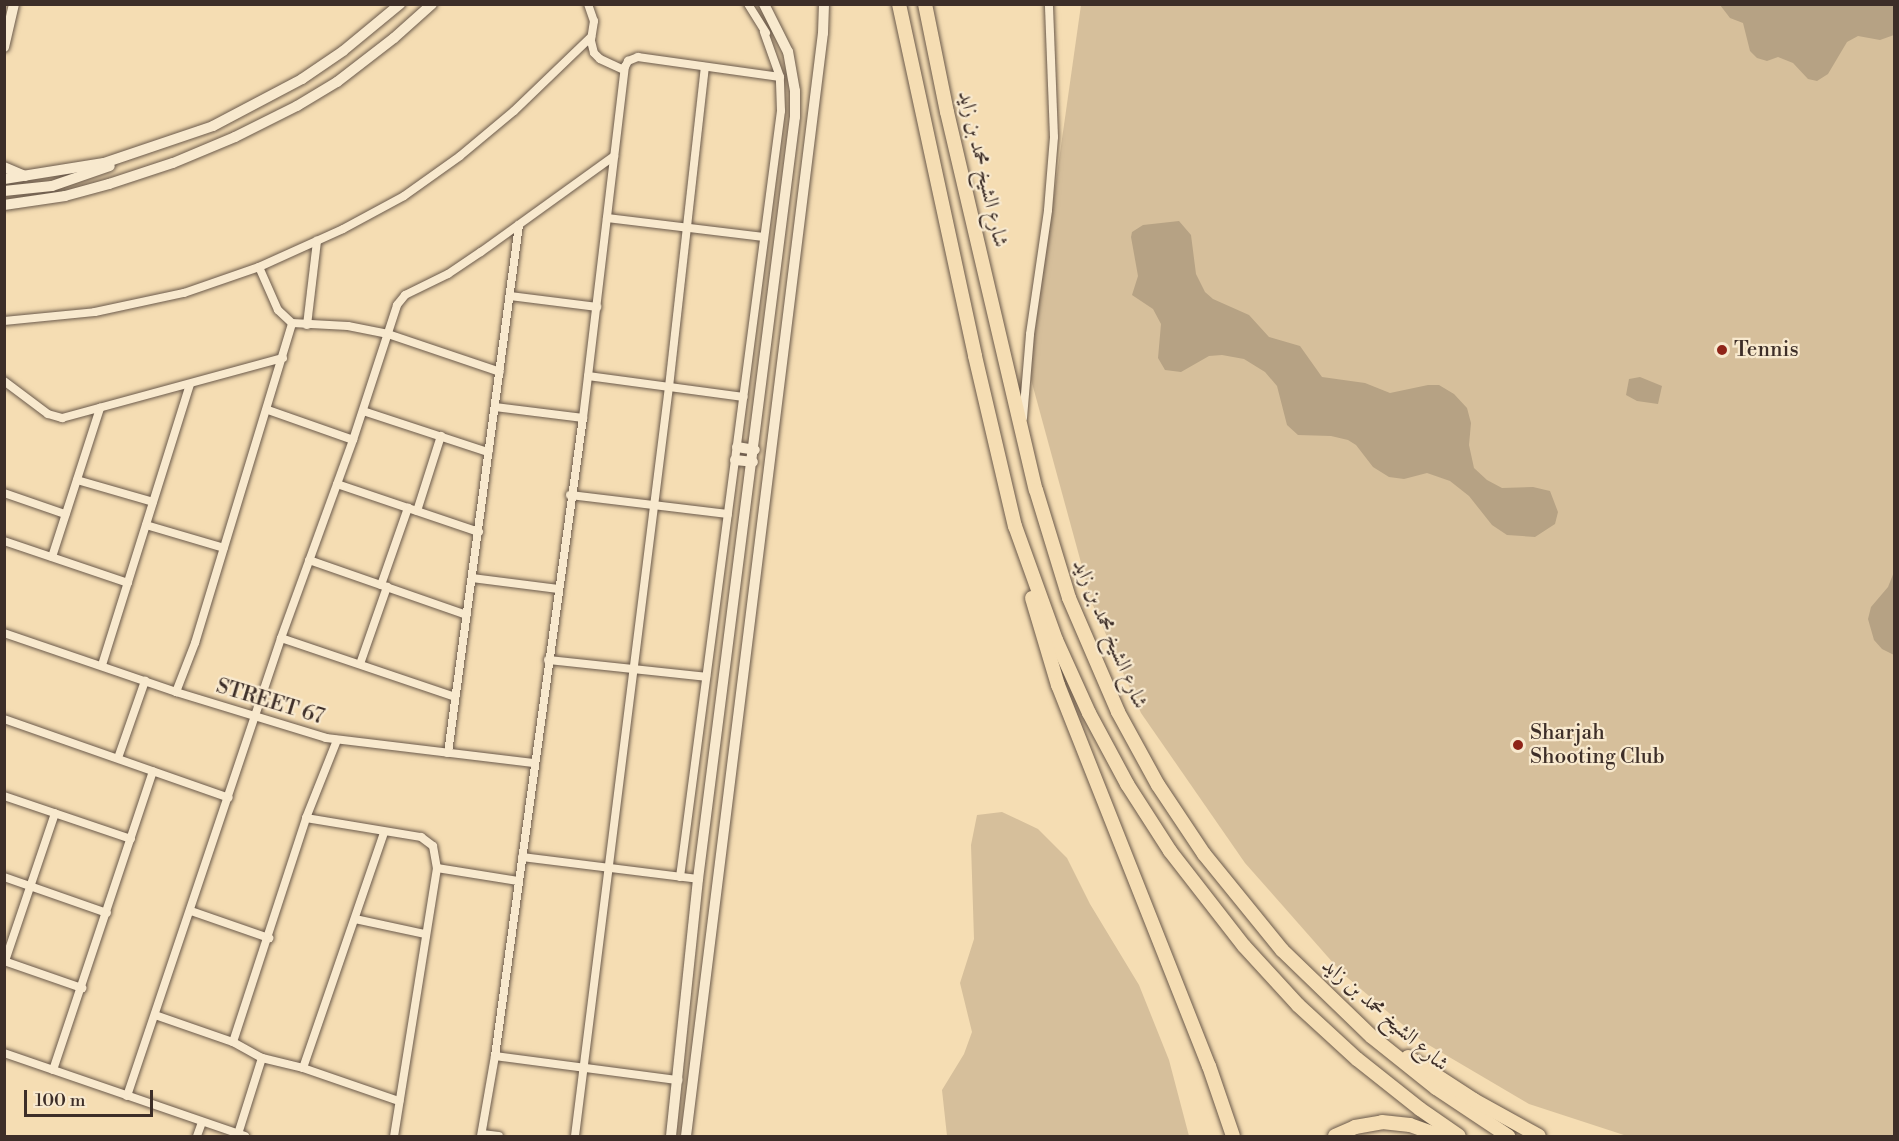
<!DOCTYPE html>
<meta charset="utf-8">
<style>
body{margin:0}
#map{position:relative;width:1899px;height:1141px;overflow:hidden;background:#f5ddb3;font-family:"Libre Bodoni",Amiri,serif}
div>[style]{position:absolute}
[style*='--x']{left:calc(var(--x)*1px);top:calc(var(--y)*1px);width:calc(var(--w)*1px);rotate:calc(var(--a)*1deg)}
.green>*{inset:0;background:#d6bf9b}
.water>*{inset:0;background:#b6a284}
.roads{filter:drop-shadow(0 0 2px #6b5a4b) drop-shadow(0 0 2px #6b5a4b)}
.street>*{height:8px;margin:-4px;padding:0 4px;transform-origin:4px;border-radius:4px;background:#f8e9ce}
.secondary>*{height:10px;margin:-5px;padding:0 5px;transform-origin:5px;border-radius:5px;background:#f8e9ce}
.highway>*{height:14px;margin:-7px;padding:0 7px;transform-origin:7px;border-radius:7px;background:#f5ddb3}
.dots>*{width:16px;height:16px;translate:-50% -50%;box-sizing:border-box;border:3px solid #f8e9ce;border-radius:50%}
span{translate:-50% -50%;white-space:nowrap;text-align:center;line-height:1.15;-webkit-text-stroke:4.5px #f8e9ce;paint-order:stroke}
.street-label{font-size:21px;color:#3d2e28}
.poi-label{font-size:21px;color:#3d2e28}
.left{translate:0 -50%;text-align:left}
.frame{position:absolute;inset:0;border:6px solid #3d2e28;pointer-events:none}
.scale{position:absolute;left:24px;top:1090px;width:129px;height:27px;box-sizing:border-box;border:3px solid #3d2e28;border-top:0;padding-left:8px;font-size:18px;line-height:21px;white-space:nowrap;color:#3d2e28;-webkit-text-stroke:4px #f8e9ce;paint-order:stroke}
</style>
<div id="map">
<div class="green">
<i style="clip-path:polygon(1081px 5px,1894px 5px,1894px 1136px,1627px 1136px,1529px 1104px,1422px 1041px,1342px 973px,1245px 863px,1141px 713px,1092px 603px,1029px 372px)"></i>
<i style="clip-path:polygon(1002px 812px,1038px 829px,1067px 858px,1090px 904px,1139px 985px,1169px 1060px,1189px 1136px,947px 1136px,942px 1090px,964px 1054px,972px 1032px,960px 983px,974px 939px,971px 845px,977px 815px)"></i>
</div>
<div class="water">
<i style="clip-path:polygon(1720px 5px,1894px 5px,1894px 35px,1880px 40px,1858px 36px,1847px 42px,1828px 74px,1817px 81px,1808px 79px,1793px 63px,1778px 57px,1767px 61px,1757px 58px,1750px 51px,1743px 23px,1730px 18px)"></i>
<i style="clip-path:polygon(1179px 221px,1191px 235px,1196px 274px,1205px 292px,1213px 299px,1249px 315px,1269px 337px,1300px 346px,1322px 377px,1365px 383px,1390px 393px,1428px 385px,1439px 385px,1454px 394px,1467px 408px,1471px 423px,1469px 445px,1474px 468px,1487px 480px,1502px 488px,1533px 487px,1550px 491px,1558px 512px,1555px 524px,1535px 537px,1507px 535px,1492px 525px,1469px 496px,1450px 481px,1427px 473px,1404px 479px,1389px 477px,1373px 467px,1356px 445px,1348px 440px,1331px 436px,1298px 435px,1287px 425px,1277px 386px,1265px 372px,1244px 359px,1222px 355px,1209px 356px,1181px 372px,1165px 370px,1158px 358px,1161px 324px,1153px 309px,1132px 295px,1138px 276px,1131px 237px,1132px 232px,1143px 225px)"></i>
<i style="clip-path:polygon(1640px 377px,1662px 386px,1658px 404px,1637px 401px,1626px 395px,1629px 379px)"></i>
<i style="clip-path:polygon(1894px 572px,1894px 655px,1882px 649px,1874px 640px,1868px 619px,1871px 607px,1888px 587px)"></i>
</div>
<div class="roads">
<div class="street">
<i style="--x:588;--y:4;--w:18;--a:71"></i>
<i style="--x:594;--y:21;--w:20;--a:99"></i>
<i style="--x:591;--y:41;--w:12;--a:76"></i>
<i style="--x:594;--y:53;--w:8;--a:45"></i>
<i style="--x:600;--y:59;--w:26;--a:25"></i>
<i style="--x:748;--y:4;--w:34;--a:58"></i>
<i style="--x:607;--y:218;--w:158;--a:6.9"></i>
<i style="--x:259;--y:267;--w:47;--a:66.2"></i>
<i style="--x:278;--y:310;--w:19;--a:43"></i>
<i style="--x:292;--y:323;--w:56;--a:3.1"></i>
<i style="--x:348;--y:326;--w:41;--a:11.3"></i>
<i style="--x:388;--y:334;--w:118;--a:18.7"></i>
<i style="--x:510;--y:296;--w:88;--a:7.2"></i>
<i style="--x:4;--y:321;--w:91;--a:-5.6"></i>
<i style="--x:95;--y:312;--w:91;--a:-12.1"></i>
<i style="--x:184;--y:293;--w:79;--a:-19.1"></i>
<i style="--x:259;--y:267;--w:92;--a:-24.3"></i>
<i style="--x:343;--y:229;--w:69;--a:-28.4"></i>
<i style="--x:404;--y:196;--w:69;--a:-35.5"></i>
<i style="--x:460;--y:156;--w:70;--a:-39.8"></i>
<i style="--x:514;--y:111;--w:107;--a:-43.9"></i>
<i style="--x:307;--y:325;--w:85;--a:-83.2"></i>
<i style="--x:588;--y:376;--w:157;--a:7.7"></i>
<i style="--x:4;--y:381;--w:55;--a:36.9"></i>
<i style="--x:48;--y:414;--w:15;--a:16"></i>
<i style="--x:62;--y:418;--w:229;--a:-15.2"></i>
<i style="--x:495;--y:407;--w:89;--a:7.1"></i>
<i style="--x:268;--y:410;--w:90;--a:19.4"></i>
<i style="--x:363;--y:411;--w:132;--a:18.2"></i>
<i style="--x:1023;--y:418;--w:84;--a:-85.2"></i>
<i style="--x:1030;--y:334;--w:125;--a:-81.7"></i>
<i style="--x:1048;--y:210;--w:73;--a:-85.3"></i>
<i style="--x:1054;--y:137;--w:133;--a:-92.2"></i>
<i style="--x:77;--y:480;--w:79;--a:16.1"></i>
<i style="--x:337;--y:484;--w:150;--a:18.7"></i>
<i style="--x:4;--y:493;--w:65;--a:19"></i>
<i style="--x:570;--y:495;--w:159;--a:6.9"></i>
<i style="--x:417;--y:511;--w:79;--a:-72.3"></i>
<i style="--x:146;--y:525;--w:81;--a:16.4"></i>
<i style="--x:4;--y:541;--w:131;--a:18.7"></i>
<i style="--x:52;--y:557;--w:157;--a:-72.1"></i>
<i style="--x:309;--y:560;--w:167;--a:19.2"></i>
<i style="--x:472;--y:578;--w:87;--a:7.3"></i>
<i style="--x:381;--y:585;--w:82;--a:-70.7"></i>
<i style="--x:4;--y:633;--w:182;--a:18.9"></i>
<i style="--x:176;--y:692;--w:157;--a:17"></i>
<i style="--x:326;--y:738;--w:209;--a:6.9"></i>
<i style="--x:281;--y:638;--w:184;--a:18.7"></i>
<i style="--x:548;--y:660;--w:159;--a:6.1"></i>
<i style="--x:360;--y:664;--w:82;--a:-70.7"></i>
<i style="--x:102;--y:665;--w:294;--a:-72.6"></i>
<i style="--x:176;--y:692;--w:53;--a:-68.8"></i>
<i style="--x:195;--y:643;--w:334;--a:-73.1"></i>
<i style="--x:4;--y:719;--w:238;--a:19.3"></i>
<i style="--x:448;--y:753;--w:533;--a:-82.34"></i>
<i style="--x:118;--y:758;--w:82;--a:-70.7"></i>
<i style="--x:4;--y:796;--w:134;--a:18.7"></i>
<i style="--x:306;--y:818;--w:117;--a:9.4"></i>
<i style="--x:421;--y:837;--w:15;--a:37"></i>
<i style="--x:433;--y:846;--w:22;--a:80"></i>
<i style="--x:437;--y:868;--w:271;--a:99.1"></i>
<i style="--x:522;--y:857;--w:177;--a:7.1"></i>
<i style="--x:437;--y:868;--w:82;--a:9.1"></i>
<i style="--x:4;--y:877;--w:109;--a:19.3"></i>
<i style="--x:680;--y:877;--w:773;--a:-82.49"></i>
<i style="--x:781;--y:111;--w:34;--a:-92"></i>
<i style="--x:780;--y:77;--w:48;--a:-109.6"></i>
<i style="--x:191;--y:911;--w:83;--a:19.1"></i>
<i style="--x:355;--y:919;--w:72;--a:12.1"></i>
<i style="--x:4;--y:961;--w:83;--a:19.1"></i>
<i style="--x:5;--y:961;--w:156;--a:-71.3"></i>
<i style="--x:155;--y:1015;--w:83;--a:19.1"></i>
<i style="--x:233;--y:1042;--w:33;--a:29"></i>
<i style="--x:262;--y:1058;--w:42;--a:13.7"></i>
<i style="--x:303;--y:1068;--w:102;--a:19"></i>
<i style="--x:233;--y:1042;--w:236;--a:-71.9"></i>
<i style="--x:306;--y:818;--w:84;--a:-68.3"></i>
<i style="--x:4;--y:1053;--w:255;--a:19"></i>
<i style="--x:495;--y:1056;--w:185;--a:7.5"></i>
<i style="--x:303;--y:1068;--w:249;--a:-71"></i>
<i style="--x:53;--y:1070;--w:315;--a:-71.5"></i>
<i style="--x:127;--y:1096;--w:483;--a:-71.4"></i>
<i style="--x:281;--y:638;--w:211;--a:-70"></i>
<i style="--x:353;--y:440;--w:142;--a:-71.9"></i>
<i style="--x:397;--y:305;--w:13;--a:-51"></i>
<i style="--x:405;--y:295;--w:48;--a:-26"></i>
<i style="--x:448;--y:274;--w:40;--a:-34"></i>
<i style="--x:481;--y:252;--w:164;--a:-35.8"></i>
<i style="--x:238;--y:1134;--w:80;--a:-72.5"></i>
<i style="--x:482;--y:1134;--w:17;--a:7"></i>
<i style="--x:197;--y:1136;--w:15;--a:-70"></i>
<i style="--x:481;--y:1136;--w:81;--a:-80.1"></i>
<i style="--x:495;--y:1056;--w:644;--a:-82.15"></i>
<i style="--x:583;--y:418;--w:354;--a:-83.2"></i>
<i style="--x:625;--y:67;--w:7;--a:-63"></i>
<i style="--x:628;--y:61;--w:11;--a:-22"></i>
<i style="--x:638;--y:57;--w:143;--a:8"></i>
<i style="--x:575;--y:1136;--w:755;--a:-82.85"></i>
<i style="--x:669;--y:387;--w:322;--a:-83.6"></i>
</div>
<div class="secondary">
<i style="--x:4;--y:47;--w:44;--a:-76.9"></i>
<i style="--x:4;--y:167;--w:23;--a:23"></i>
<i style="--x:4;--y:179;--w:101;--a:-9.1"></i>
<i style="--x:104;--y:163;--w:115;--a:-18.7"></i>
<i style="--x:213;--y:126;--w:101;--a:-27.8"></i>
<i style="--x:302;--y:79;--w:50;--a:-34.3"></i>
<i style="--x:343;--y:51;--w:74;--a:-39.5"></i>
<i style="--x:4;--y:191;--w:48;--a:-5.9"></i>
<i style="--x:52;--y:186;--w:61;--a:-19"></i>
<i style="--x:4;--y:205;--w:62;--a:-8.4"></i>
<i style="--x:65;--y:196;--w:46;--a:-15.3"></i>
<i style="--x:109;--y:184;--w:67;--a:-18.2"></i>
<i style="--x:173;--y:163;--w:67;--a:-22.8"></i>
<i style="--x:235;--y:137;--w:69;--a:-26.6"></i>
<i style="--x:297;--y:106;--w:47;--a:-31"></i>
<i style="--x:337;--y:82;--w:72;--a:-37.7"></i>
<i style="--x:394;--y:38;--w:51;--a:-41.8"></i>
<i style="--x:737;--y:447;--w:18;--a:9"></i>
<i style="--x:735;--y:460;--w:18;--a:6"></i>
<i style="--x:671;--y:1136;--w:258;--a:-84"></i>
<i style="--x:698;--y:879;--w:768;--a:-82.75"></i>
<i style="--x:795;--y:117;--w:26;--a:-90"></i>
<i style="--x:795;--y:91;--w:40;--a:-100"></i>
<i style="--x:788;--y:52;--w:54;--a:-116.6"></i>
<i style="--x:686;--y:1136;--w:1111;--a:-82.92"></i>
<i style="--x:823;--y:33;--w:29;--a:-88"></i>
</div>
<div class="highway">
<i style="--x:899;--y:4;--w:360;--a:77.8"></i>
<i style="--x:975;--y:356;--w:175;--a:76.8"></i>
<i style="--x:1015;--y:526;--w:121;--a:70.2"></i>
<i style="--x:1056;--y:640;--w:80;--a:65.7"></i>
<i style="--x:1089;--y:713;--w:81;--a:61.8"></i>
<i style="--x:1127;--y:784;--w:80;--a:57.3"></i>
<i style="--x:1170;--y:851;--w:120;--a:52.1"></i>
<i style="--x:1244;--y:946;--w:80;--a:47.5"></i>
<i style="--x:1298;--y:1005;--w:80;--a:42.5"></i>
<i style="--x:1357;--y:1059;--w:80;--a:38.4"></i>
<i style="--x:1420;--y:1109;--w:47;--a:34.7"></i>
<i style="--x:925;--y:4;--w:110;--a:78.5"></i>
<i style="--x:947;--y:112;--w:388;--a:76.8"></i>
<i style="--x:1036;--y:490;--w:113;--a:73"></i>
<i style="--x:1069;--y:598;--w:124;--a:66.7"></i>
<i style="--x:1118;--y:712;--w:83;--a:61.3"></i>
<i style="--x:1158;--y:785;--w:83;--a:56.3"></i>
<i style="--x:1204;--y:854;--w:124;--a:50.9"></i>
<i style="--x:1282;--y:950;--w:124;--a:44"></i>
<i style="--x:1371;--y:1036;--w:83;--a:38.7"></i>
<i style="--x:1436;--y:1088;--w:87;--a:33.7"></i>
<i style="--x:1032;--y:598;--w:91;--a:73.4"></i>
<i style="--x:1058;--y:685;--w:410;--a:68.4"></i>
<i style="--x:1209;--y:1066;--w:74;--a:71.1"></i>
<i style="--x:1408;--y:1057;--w:79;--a:33.1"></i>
<i style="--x:1474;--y:1100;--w:74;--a:29"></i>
<i style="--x:1335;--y:1136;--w:22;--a:-24"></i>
<i style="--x:1355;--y:1127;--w:27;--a:-10"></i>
<i style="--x:1382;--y:1122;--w:28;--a:6"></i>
<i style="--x:1410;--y:1125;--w:32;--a:20"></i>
</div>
</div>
<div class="dots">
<i style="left:1722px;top:350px;background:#8f2418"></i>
<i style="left:1518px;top:745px;background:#8f2418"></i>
</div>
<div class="street-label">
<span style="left:983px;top:169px;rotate:77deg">شارع الشيخ محمد بن زايد</span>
<span style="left:1110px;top:634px;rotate:67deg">شارع الشيخ محمد بن زايد</span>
<span style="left:270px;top:702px;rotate:17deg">STREET 67</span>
<span style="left:1385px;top:1015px;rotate:41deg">شارع الشيخ محمد بن زايد</span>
</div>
<div class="poi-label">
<span class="left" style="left:1734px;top:350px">Tennis</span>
<span class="left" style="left:1530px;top:745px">Sharjah<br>Shooting Club</span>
</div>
<div class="frame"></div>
<div class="scale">100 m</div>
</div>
